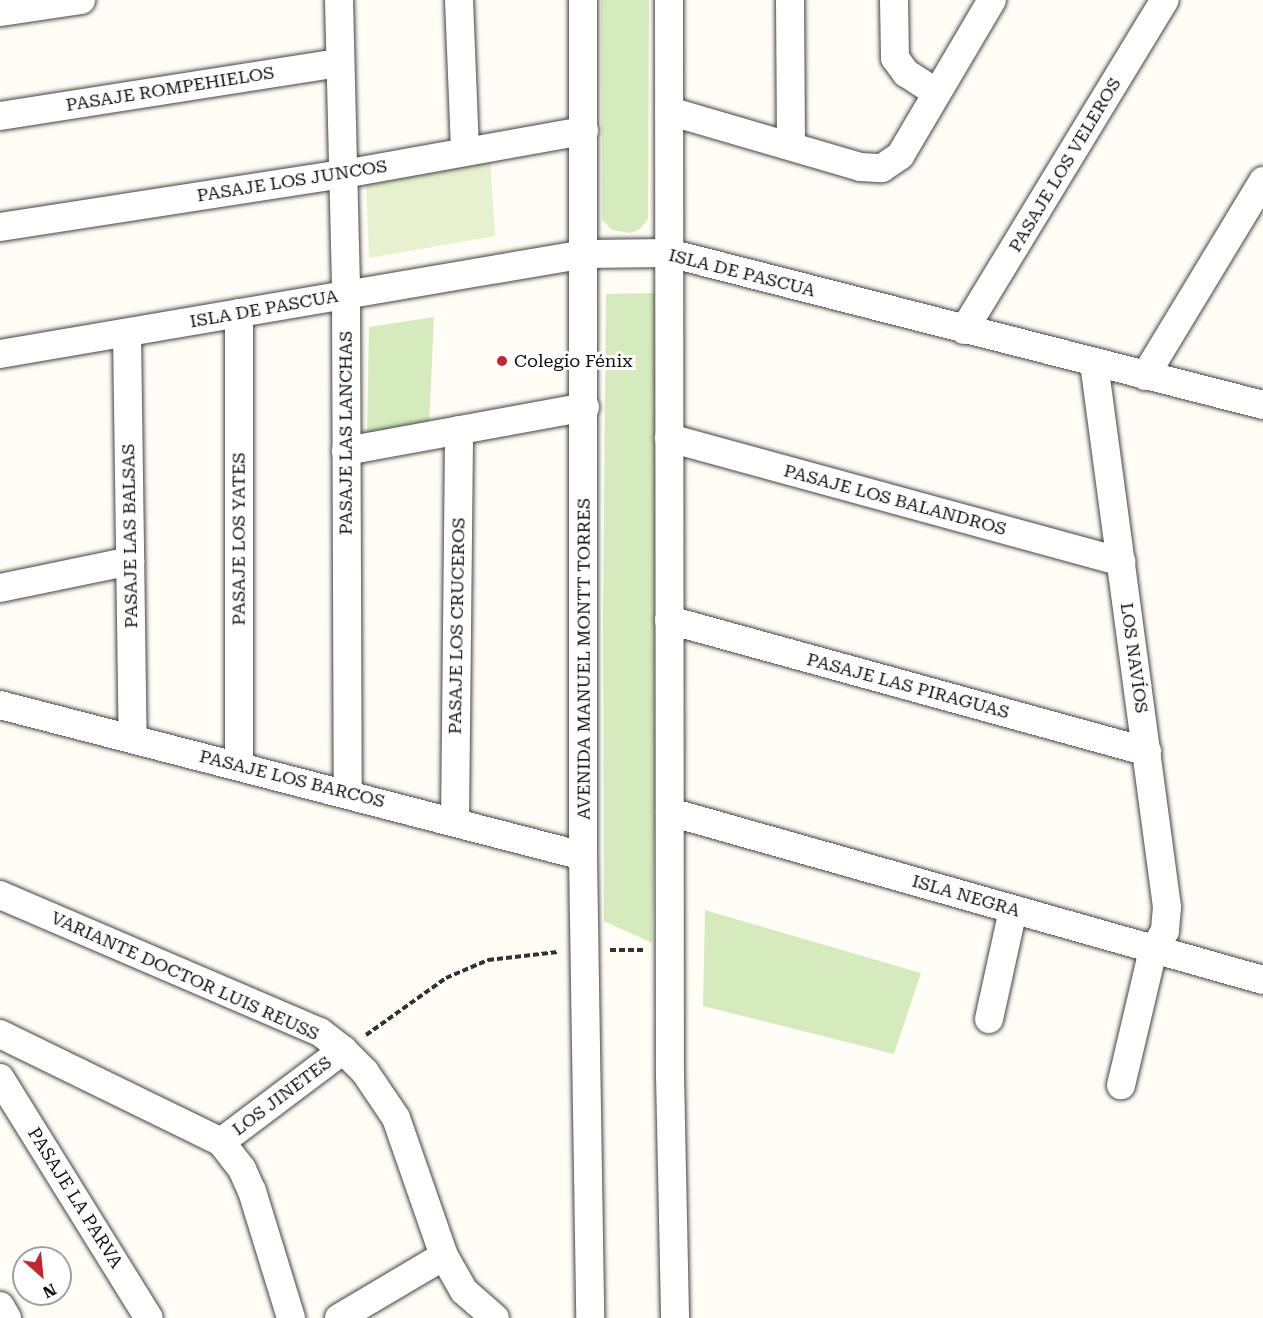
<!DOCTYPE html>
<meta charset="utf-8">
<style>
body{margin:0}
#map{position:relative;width:1263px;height:1318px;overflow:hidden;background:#fffdf5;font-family:"Roboto Serif",serif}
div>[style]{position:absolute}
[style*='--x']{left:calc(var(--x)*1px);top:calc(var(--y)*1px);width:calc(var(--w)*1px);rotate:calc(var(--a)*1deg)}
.green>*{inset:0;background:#d5ebbd}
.pitch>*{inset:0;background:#e6f2cf}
.path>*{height:4px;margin-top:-2px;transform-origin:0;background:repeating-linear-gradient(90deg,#333 0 6px,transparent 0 9px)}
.roads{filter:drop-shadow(0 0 2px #444) drop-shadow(0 0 2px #444)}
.minor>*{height:28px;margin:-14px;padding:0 14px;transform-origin:14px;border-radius:14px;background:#fff}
.dots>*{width:16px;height:16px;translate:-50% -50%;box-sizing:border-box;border:3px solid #fff;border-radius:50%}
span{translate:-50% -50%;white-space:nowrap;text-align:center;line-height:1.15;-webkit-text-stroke:6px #fff;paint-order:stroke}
.street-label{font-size:18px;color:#111}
.poi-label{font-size:18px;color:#111}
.left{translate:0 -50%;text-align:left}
.north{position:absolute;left:12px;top:1246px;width:60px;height:60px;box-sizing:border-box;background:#fff;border:2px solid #a0a0a0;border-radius:50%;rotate:153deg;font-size:16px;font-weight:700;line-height:24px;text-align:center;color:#111}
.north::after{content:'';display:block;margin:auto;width:21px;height:27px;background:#c4262e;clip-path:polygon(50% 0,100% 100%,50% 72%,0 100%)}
</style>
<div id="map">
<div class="green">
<i style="clip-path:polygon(601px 0,649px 0,648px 219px,640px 229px,630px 233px,612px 230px,602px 220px)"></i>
<i style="clip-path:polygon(657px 293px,659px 606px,652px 943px,604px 921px,603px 617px,606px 294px)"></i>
<i style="clip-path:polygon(434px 317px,429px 426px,367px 438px,369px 327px)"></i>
<i style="clip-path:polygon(705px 910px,921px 973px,894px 1054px,703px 1006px)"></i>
</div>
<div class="pitch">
<i style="clip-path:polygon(490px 155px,495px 236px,369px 258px,366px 179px)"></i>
</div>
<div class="path">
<i style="--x:610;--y:950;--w:35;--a:0"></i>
<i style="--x:366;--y:1035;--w:98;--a:-35.5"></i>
<i style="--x:446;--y:978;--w:46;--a:-23.2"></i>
<i style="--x:488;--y:960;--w:70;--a:-6.5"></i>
</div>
<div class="roads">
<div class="minor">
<i style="--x:339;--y:0;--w:295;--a:88.6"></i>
<i style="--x:346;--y:295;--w:498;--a:89.8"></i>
<i style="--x:459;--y:0;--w:150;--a:87.7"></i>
<i style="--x:583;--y:0;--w:856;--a:90"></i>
<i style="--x:583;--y:856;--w:462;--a:89.1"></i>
<i style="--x:669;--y:0;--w:1075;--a:89.95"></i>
<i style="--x:670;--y:1075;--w:243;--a:88.8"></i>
<i style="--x:790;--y:0;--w:144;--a:89.6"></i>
<i style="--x:894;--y:0;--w:58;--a:89"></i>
<i style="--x:895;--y:58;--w:19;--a:54"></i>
<i style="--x:906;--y:73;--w:35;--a:33"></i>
<i style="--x:0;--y:12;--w:82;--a:-8.4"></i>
<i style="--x:669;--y:111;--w:199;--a:16.3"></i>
<i style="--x:860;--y:167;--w:22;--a:3"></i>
<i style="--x:882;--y:168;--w:22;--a:-34"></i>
<i style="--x:900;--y:156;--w:181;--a:-59.5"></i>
<i style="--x:0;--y:116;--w:344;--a:-8.9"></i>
<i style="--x:0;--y:227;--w:348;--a:-8.8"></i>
<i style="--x:344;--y:174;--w:244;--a:-10.2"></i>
<i style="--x:239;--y:313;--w:453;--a:90"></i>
<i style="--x:964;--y:330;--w:386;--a:-58.7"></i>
<i style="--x:127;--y:333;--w:406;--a:89.2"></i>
<i style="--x:0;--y:354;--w:593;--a:-9.7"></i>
<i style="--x:585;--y:254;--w:84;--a:-0.7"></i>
<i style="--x:669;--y:253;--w:613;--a:14.35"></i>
<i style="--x:1094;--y:363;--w:549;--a:82.36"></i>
<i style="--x:1167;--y:907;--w:24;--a:95"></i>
<i style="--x:1165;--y:931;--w:22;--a:122"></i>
<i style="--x:1153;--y:950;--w:139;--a:103.3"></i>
<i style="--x:1145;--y:376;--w:228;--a:-58.8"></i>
<i style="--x:669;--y:438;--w:469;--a:15.3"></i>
<i style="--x:346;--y:451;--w:243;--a:-10.4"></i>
<i style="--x:0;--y:588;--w:133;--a:-11.7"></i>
<i style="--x:669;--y:620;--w:496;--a:15.4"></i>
<i style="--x:0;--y:705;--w:602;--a:14.52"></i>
<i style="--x:670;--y:812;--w:616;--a:15.82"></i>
<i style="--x:455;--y:822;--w:392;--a:-89.4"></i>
<i style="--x:0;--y:895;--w:348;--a:23.2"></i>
<i style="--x:320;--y:1032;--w:29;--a:38"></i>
<i style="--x:343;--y:1050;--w:31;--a:45"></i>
<i style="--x:365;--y:1072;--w:55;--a:56"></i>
<i style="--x:396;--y:1118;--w:146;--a:70.8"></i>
<i style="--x:444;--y:1256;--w:40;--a:60.3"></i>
<i style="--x:464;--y:1291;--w:41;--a:41.1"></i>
<i style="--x:989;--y:1019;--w:112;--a:-77.6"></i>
<i style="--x:0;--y:1034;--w:246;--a:26"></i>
<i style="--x:221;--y:1142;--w:34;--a:52"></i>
<i style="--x:242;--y:1169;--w:24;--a:66"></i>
<i style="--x:252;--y:1191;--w:133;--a:72.9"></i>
<i style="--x:0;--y:1078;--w:282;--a:58.2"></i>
<i style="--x:221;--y:1142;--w:153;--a:-37"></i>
<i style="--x:0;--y:1306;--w:14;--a:60"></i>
<i style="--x:339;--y:1318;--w:122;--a:-30.6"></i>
</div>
</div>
<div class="dots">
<i style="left:502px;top:361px;background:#c4262e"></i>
</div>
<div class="street-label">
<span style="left:170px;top:89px;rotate:-9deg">PASAJE ROMPEHIELOS</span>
<span style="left:1065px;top:165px;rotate:-59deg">PASAJE LOS VELEROS</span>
<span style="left:292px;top:181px;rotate:-9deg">PASAJE LOS JUNCOS</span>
<span style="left:742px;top:273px;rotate:14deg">ISLA DE PASCUA</span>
<span style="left:264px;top:309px;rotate:-10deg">ISLA DE PASCUA</span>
<span style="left:346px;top:433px;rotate:-90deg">PASAJE LAS LANCHAS</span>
<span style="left:895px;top:500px;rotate:15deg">PASAJE LOS BALANDROS</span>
<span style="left:130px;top:536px;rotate:-91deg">PASAJE LAS BALSAS</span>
<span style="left:239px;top:539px;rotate:-90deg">PASAJE LOS YATES</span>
<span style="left:457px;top:626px;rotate:-89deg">PASAJE LOS CRUCEROS</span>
<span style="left:1134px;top:658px;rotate:82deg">LOS NAVÍOS</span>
<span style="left:584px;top:659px;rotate:-90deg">AVENIDA MANUEL MONTT TORRES</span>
<span style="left:908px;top:686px;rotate:15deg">PASAJE LAS PIRAGUAS</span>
<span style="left:292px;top:779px;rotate:14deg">PASAJE LOS BARCOS</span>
<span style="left:966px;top:896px;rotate:16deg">ISLA NEGRA</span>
<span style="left:185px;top:976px;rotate:24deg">VARIANTE DOCTOR LUIS REUSS</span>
<span style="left:282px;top:1096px;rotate:-37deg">LOS JINETES</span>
<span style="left:75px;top:1198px;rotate:58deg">PASAJE LA PARVA</span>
</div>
<div class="poi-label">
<span class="left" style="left:514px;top:361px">Colegio Fénix</span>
</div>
<div class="north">N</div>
</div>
